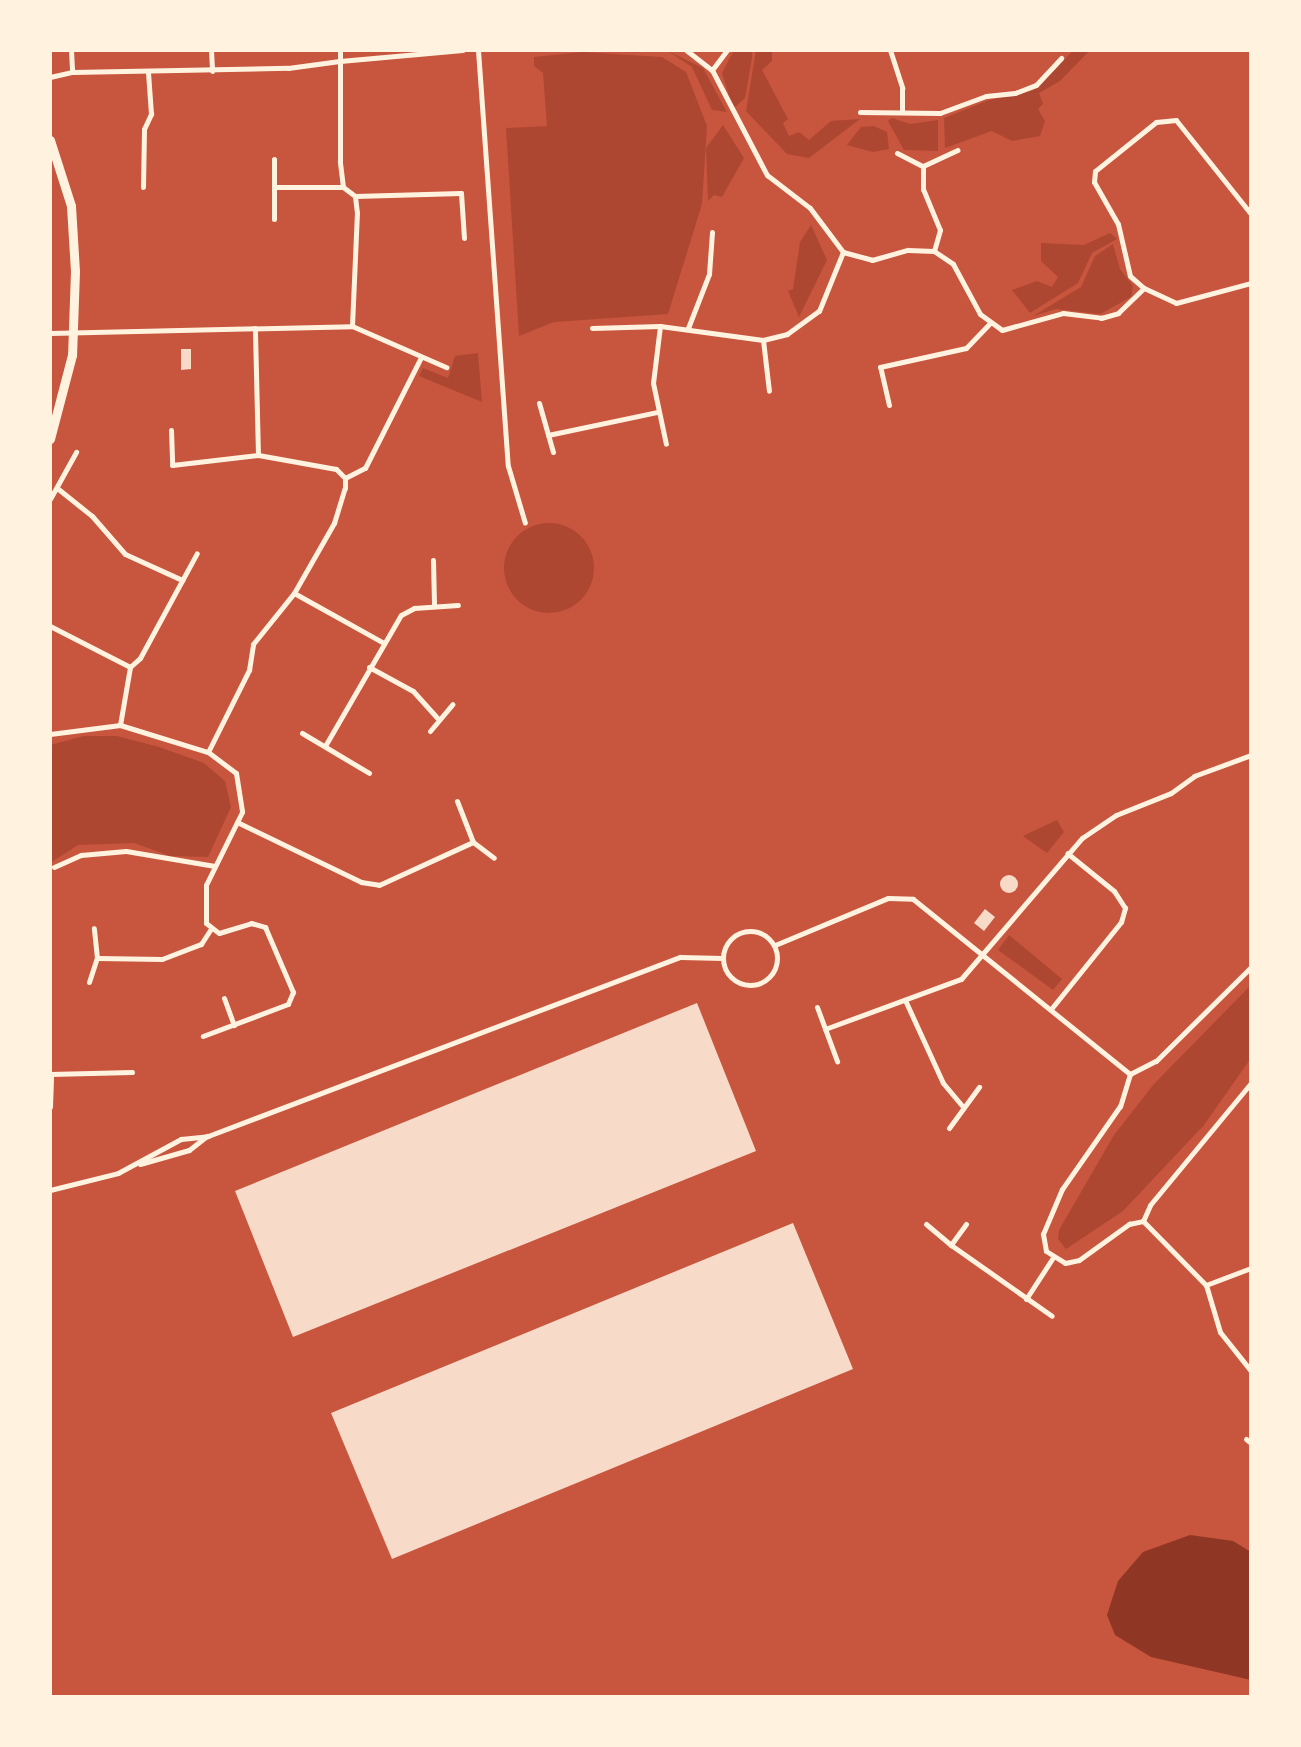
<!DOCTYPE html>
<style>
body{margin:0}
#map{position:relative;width:1301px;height:1747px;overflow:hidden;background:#c8553d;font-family:"Fira Sans Condensed",sans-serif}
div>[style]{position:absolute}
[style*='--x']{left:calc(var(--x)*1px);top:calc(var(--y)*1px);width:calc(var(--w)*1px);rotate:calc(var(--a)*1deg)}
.green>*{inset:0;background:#ae4732}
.round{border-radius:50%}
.water>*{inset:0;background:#8f3625}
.building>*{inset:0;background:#f7dbc8}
.minor>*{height:5px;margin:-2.5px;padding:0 2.5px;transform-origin:2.5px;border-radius:2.5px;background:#fff3e0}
.minor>.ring{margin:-2.5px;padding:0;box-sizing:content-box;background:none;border:5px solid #fff3e0;border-radius:50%}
.primary>*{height:9px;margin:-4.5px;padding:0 4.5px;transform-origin:4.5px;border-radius:4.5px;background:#fff3e0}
span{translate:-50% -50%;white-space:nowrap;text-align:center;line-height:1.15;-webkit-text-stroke:8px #fff3e0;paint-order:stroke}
.frame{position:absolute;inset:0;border:52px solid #fff3e0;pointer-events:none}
</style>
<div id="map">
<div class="green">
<i style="clip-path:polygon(734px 50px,752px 50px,752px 58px,745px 98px,733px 109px,722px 73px)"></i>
<i style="clip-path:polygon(756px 50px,772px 50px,772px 61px,762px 70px,788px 119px,783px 123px,789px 136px,799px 132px,809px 140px,831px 121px,860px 119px,809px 158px,787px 154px,746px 111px)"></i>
<i style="clip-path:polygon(1074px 50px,1090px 50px,1060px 81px,1039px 93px,1043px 104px,1038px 109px,1045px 121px,1040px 136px,1012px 141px,992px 131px,945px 148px,944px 118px,989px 100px,1034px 90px)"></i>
<i style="clip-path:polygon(668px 51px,703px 68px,727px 112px,712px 110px,692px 67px)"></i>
<i style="clip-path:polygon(582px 52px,662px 57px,686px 72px,707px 126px,702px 204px,668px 314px,554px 322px,519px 336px,506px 128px,547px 126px,543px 73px,534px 66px,534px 57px)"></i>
<i style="clip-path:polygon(892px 118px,910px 124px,938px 120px,938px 151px,904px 150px,888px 121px)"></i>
<i style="clip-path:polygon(723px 125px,744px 158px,722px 197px,714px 195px,708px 201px,706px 148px)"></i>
<i style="clip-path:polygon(874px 126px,887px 132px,889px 149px,873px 152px,847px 145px,861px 127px)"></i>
<i style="clip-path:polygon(811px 225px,827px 260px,799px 317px,788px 291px,793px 289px,800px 242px)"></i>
<i style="clip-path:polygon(1110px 233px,1117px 239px,1092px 253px,1078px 283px,1030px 313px,1012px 290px,1037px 281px,1052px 287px,1058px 277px,1041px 261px,1041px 243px,1084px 245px)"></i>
<i style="clip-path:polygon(1113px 244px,1120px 269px,1133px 286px,1131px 297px,1100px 314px,1056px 309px,1033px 316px,1081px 287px,1095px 256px)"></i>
<i style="clip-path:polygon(478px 353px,482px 402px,419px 376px,423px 368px,448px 378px,455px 356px)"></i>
<i class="round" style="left:504px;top:523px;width:90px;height:90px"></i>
<i style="clip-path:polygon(84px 736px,117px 736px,159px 747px,204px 763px,225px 781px,231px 807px,208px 857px,170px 856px,134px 843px,78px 845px,50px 863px,50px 745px)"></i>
<i style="clip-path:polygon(1057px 820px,1064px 832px,1047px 853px,1023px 836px)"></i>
<i style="clip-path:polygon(1009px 935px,1062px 979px,1053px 990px,998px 950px)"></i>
<i style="clip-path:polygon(1251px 985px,1251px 1058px,1204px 1125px,1123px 1211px,1066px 1249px,1058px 1239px,1059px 1230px,1114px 1135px,1154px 1084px)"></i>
</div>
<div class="water">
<i style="clip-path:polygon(1190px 1535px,1233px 1541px,1251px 1552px,1251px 1680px,1151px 1657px,1115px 1635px,1107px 1615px,1118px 1581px,1143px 1552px)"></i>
</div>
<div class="building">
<i style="clip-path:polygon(181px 349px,191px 349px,191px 369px,181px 370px)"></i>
<i class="round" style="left:1000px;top:875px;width:18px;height:18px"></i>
<i style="clip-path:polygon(985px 909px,995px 917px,984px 931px,974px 923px)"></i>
<i style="clip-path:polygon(697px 1003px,756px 1151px,293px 1337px,235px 1191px)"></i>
<i style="clip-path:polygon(793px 1223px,853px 1369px,392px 1559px,331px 1413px)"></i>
</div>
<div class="minor">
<i style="--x:71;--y:50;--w:22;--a:87"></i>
<i style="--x:211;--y:50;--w:21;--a:87"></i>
<i style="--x:478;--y:50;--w:417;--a:85.9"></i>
<i style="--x:508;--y:466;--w:59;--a:73.4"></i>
<i style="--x:686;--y:50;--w:33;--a:38"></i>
<i style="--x:712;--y:70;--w:119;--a:62.4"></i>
<i style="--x:767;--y:175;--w:54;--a:37.5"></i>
<i style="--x:810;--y:208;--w:55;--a:53.1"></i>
<i style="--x:843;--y:252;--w:30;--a:15"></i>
<i style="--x:872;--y:260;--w:37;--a:-16"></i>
<i style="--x:908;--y:250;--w:26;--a:2"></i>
<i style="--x:934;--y:251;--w:23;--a:34"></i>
<i style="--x:953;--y:264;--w:57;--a:61.6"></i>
<i style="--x:980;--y:314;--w:27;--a:36"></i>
<i style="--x:1002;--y:330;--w:63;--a:-15.6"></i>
<i style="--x:1063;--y:313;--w:38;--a:7"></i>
<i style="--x:1101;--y:318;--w:18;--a:-16"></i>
<i style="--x:1118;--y:313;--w:36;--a:-44"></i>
<i style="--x:890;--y:50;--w:40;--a:72"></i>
<i style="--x:902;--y:88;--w:24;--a:90"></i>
<i style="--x:712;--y:70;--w:25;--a:-53"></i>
<i style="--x:50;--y:77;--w:23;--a:-13"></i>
<i style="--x:72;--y:72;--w:216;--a:-1.1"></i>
<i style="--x:288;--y:68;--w:52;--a:-7.7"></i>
<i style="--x:340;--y:61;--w:11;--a:-90"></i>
<i style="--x:860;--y:112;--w:80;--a:0.7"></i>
<i style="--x:940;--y:113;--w:49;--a:-20.3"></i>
<i style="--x:986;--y:96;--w:29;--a:-6"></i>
<i style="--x:1015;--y:93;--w:22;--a:-21"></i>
<i style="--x:1036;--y:85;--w:37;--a:-47"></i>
<i style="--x:897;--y:153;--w:29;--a:27"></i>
<i style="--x:923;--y:166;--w:38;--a:-25"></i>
<i style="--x:923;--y:166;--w:23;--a:90"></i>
<i style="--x:923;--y:189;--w:44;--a:67.5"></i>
<i style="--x:940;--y:230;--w:22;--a:106"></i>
<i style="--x:143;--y:187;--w:58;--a:-89"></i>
<i style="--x:144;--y:129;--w:17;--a:-65"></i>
<i style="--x:151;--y:114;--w:42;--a:-94.1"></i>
<i style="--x:274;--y:187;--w:69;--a:0"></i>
<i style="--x:355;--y:196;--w:106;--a:-1.6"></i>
<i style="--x:461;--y:193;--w:45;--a:86.2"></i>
<i style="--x:1251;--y:214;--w:120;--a:-128.6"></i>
<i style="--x:1176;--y:120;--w:20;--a:174"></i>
<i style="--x:1156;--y:122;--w:78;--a:141.2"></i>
<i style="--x:1095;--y:171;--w:11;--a:95"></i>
<i style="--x:1094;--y:182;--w:48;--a:60.3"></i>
<i style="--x:1118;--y:224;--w:53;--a:77"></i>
<i style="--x:1130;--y:276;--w:18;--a:41"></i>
<i style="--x:1144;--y:288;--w:35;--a:25"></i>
<i style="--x:1176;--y:303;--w:78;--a:-14.9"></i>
<i style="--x:274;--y:219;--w:60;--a:-90"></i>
<i style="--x:352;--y:326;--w:113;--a:-87.5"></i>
<i style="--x:357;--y:213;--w:17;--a:-97"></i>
<i style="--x:355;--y:196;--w:15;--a:-143"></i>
<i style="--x:343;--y:187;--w:26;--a:-97"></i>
<i style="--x:340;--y:161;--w:100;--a:-90"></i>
<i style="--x:340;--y:61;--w:123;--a:-5.1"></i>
<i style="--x:660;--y:326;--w:57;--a:97"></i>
<i style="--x:653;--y:383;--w:62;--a:78"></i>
<i style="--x:592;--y:328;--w:68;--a:-1.7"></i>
<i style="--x:660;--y:326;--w:104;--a:7.7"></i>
<i style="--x:763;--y:340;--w:25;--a:-14"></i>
<i style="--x:787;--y:334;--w:39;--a:-36"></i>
<i style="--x:819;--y:311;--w:64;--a:-67.9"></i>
<i style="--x:688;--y:328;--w:58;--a:-68.7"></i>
<i style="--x:709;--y:274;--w:42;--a:-85.9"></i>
<i style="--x:50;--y:333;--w:302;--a:-1.3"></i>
<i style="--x:352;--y:326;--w:103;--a:23.6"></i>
<i style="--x:763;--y:340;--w:51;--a:83.3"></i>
<i style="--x:539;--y:403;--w:51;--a:74.1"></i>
<i style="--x:889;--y:405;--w:39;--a:-103"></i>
<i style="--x:880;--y:367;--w:88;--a:-12.5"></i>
<i style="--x:966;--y:348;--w:35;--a:-46"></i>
<i style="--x:171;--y:430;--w:35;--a:88"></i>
<i style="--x:172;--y:465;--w:87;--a:-6.6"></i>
<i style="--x:548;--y:435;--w:111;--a:-11.9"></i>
<i style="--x:345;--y:478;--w:22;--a:-27"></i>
<i style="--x:365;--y:468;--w:124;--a:-63.2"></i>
<i style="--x:57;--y:488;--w:45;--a:38.7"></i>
<i style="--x:92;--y:516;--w:50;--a:49"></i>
<i style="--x:125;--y:554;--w:63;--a:24.5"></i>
<i style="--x:50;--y:499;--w:54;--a:-61"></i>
<i style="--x:433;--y:560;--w:45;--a:88.7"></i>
<i style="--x:294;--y:593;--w:101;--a:29.1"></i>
<i style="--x:50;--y:626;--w:90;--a:27.1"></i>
<i style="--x:369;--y:667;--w:50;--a:28.6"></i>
<i style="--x:413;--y:691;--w:36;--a:48"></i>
<i style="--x:120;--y:725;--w:59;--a:-80.2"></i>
<i style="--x:130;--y:667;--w:13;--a:-42"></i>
<i style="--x:140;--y:658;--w:119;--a:-61.5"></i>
<i style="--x:430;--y:731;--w:35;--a:-50"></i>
<i style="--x:302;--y:733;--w:78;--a:30.8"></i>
<i style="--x:50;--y:734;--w:71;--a:-7.3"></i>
<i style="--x:120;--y:725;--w:92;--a:17.1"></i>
<i style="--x:208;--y:752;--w:35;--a:37"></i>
<i style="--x:236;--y:773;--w:39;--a:81"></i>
<i style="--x:242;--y:812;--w:81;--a:116.3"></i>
<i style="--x:206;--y:885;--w:38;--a:90"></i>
<i style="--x:206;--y:923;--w:16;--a:38"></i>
<i style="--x:219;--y:933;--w:34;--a:-17"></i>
<i style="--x:251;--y:923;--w:15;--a:16"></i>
<i style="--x:265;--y:927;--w:71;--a:66.7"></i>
<i style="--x:293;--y:992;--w:13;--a:113"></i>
<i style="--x:288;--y:1004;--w:91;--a:159.4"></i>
<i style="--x:325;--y:746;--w:151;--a:-59.9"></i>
<i style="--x:401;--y:615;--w:15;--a:-28"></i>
<i style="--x:414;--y:608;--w:44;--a:-3.9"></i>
<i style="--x:208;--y:752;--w:92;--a:-63.4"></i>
<i style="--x:249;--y:670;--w:26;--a:-81"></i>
<i style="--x:253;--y:644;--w:65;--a:-51.2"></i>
<i style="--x:294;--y:593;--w:81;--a:-60.3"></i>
<i style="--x:334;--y:523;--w:37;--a:-73"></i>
<i style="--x:345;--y:488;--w:10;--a:-90"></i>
<i style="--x:345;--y:478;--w:13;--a:-135"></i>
<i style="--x:336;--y:469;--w:79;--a:-169.8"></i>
<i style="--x:258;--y:455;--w:127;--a:-91.4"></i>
<i style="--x:457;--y:801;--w:44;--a:68.7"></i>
<i style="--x:473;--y:842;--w:26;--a:37"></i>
<i style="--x:237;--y:822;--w:138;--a:25.8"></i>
<i style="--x:361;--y:882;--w:18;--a:9"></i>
<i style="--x:379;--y:885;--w:103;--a:-24.6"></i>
<i style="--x:54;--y:867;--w:30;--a:-24"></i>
<i style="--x:81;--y:855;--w:45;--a:-5.1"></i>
<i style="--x:126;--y:851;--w:90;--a:9.6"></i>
<i class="ring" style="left:723px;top:931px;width:49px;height:49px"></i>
<i style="--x:775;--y:945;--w:122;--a:-22.6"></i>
<i style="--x:888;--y:898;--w:25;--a:2"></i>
<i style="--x:913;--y:899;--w:279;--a:38.9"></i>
<i style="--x:1130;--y:1074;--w:29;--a:-27"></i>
<i style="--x:1156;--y:1061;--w:134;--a:-44.7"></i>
<i style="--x:97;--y:958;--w:65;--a:0.9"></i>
<i style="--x:162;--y:959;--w:42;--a:-21"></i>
<i style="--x:201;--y:944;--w:17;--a:-57"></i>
<i style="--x:89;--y:982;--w:25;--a:-72"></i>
<i style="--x:97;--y:958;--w:30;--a:-96"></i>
<i style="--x:224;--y:998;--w:29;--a:70"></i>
<i style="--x:905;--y:1000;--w:91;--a:65.4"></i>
<i style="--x:943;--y:1083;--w:31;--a:50"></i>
<i style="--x:817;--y:1007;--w:58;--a:69.7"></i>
<i style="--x:1051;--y:1009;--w:112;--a:-51.2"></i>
<i style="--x:1121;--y:922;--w:15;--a:-74"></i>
<i style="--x:1125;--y:908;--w:20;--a:-123"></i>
<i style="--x:1114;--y:891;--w:60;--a:-141"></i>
<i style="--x:825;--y:1029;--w:145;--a:-20.2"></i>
<i style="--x:961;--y:979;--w:186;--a:-49.4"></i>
<i style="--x:1082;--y:838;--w:41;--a:-34.1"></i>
<i style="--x:1116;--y:815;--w:59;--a:-21.8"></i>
<i style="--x:1171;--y:793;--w:29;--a:-36"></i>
<i style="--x:1194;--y:776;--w:61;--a:-20.2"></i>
<i style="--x:50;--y:1074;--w:82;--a:-1.4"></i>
<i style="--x:1130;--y:1074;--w:34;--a:107"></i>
<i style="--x:1120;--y:1106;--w:101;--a:124.9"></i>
<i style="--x:1062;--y:1189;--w:49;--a:112.9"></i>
<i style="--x:1043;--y:1234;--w:17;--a:80"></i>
<i style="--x:1046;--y:1251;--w:22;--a:32"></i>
<i style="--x:1065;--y:1263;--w:14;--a:-12"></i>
<i style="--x:1079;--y:1260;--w:62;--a:-35.8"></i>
<i style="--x:1129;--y:1224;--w:14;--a:-12"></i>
<i style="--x:1143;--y:1221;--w:90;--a:45.5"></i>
<i style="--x:1206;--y:1285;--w:49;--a:73.4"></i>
<i style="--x:1220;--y:1332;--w:50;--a:51.5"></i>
<i style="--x:50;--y:1107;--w:33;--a:-88"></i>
<i style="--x:949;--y:1128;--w:51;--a:-53.8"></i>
<i style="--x:140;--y:1164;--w:51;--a:-15.9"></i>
<i style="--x:189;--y:1150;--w:23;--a:-38"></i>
<i style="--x:50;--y:1190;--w:70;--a:-14"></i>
<i style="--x:118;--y:1173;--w:72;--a:-28.4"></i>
<i style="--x:181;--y:1139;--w:27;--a:-6"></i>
<i style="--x:208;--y:1136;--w:505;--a:-20.77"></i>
<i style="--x:680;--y:957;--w:43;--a:1.3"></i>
<i style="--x:1143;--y:1221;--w:17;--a:-66"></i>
<i style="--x:1150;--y:1205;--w:158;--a:-50.4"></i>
<i style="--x:926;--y:1224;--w:33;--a:40"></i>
<i style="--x:966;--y:1224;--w:26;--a:126"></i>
<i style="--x:951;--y:1245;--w:123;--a:35.1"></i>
<i style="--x:1206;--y:1285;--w:48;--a:-20.7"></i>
<i style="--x:1026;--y:1299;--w:48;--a:-57"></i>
<i style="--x:1246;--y:1439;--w:6;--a:39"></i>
</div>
<div class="primary">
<i style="--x:50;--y:140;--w:69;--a:72.3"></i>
<i style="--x:71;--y:206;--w:65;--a:86.5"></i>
<i style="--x:75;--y:271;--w:84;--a:92"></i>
<i style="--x:72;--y:355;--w:87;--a:104.7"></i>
</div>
<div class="frame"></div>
</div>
